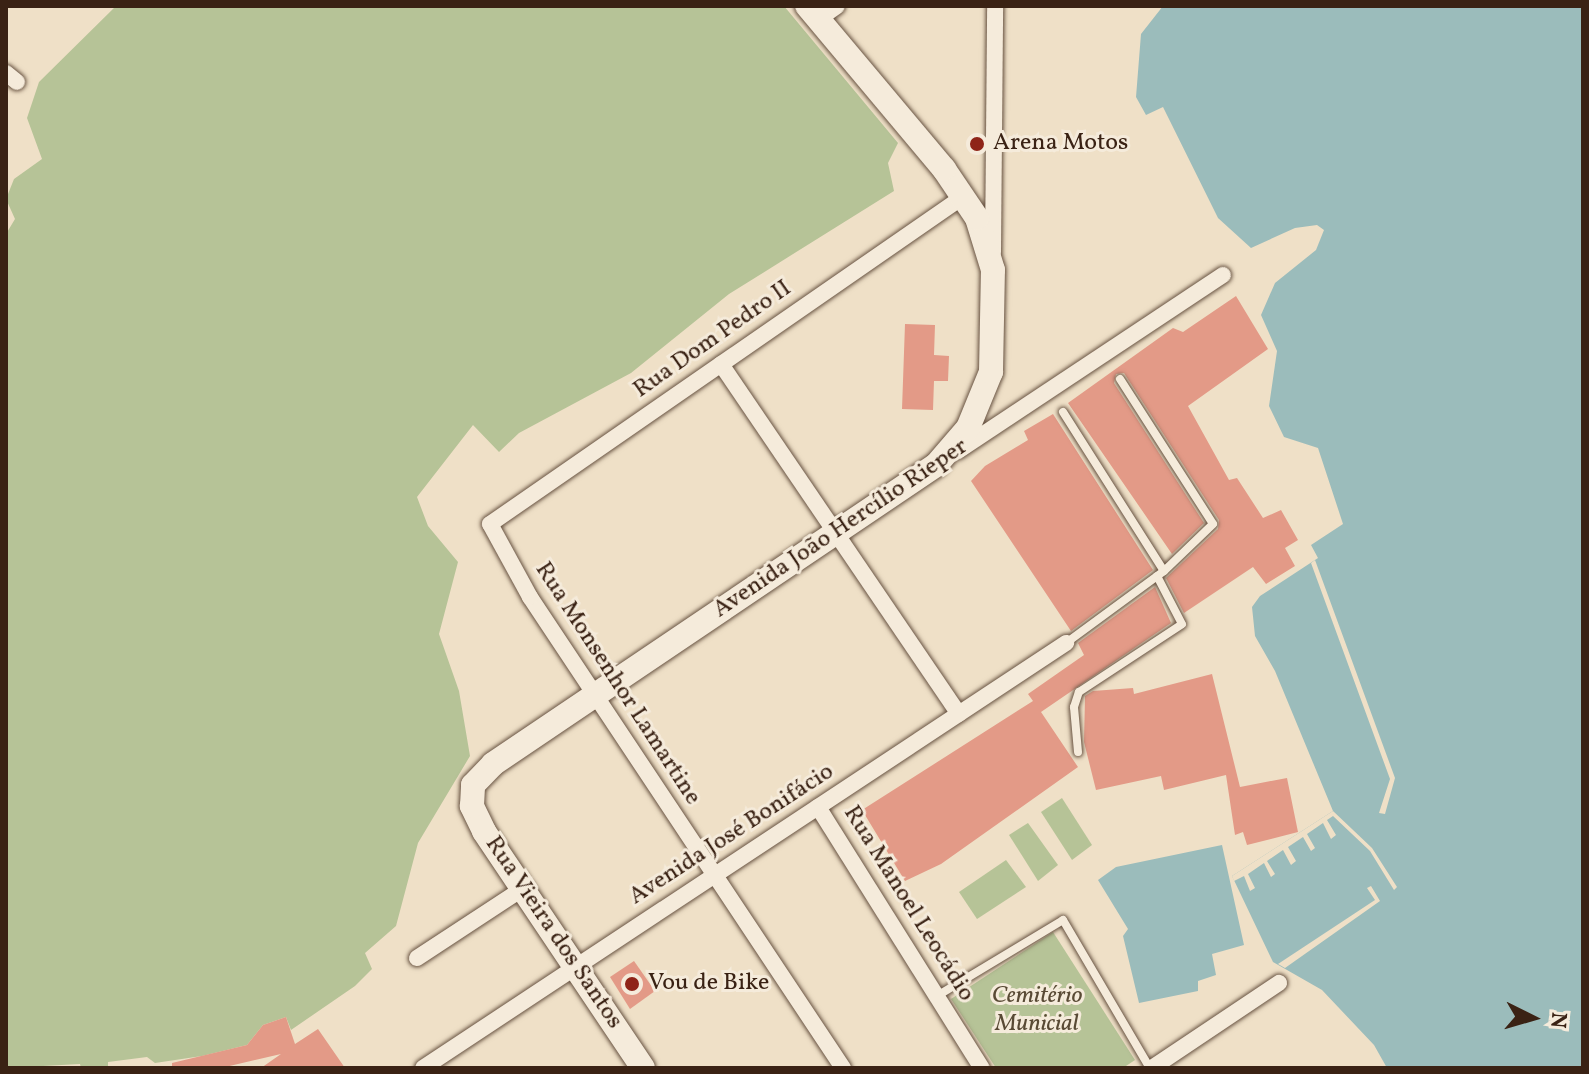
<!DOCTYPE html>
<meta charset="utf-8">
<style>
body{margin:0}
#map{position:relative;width:1589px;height:1074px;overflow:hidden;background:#efe0c7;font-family:Vollkorn,serif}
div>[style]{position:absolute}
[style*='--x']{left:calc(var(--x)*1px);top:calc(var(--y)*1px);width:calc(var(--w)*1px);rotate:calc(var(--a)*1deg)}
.green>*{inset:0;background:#b6c397}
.water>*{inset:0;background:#9bbcbb}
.pier>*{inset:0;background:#efe0c7}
.building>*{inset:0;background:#e39a87}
.roads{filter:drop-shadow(0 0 2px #675241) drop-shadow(0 0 2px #675241)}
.lane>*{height:8px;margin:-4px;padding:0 4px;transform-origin:4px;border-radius:4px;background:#f5ebdb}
.street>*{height:16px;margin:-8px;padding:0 8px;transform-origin:8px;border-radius:8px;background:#f5ebdb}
.secondary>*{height:24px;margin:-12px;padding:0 12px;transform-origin:12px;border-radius:12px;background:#f5ebdb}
.dots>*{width:22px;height:22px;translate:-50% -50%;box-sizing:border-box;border:4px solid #f5ebdb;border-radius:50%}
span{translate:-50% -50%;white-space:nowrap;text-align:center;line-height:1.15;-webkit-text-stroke:6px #f5ebdb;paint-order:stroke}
.poi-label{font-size:24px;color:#3a2214}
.left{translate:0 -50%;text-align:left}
.street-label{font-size:24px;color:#3a2214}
.park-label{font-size:24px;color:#594a35;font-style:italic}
.frame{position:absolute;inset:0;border:8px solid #3a2214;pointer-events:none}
.north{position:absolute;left:1493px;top:978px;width:80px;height:80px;-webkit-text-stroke:6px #f5ebdb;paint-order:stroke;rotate:95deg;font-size:22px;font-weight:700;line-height:32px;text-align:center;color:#3a2214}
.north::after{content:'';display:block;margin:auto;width:28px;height:36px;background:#3a2214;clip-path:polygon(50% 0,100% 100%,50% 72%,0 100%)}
</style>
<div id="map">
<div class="green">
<i style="clip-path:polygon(116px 6px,784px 6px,898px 143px,888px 163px,894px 191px,729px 294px,631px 373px,519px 433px,499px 452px,473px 425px,417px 497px,428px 526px,458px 562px,439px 634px,459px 691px,470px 756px,418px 843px,396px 926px,365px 953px,372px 969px,355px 986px,291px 1030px,286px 1017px,263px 1025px,247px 1045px,202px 1056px,155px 1063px,147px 1057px,108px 1062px,108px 1068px,81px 1068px,80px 1064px,6px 1068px,6px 234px,15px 219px,6px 199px,14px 179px,42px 159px,27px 118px,39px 82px)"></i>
<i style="clip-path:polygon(1062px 798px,1092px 845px,1072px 860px,1041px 812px)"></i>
<i style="clip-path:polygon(1028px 823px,1058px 865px,1038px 881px,1009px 835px)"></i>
<i style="clip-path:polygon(1006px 860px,1026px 887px,977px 919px,959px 892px)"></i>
<i style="clip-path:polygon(1053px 932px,1135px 1060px,1123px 1068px,996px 1068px,951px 999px)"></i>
</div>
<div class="water">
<i style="clip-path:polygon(1163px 6px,1583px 6px,1583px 1068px,1387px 1068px,1374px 1045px,1322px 990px,1273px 962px,1232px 876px,1333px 811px,1275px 671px,1255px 636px,1252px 607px,1260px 596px,1318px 558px,1311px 545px,1343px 524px,1318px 448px,1284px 437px,1269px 406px,1277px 351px,1261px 315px,1275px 283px,1316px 250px,1324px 230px,1317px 225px,1295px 228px,1251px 248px,1218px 218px,1163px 107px,1146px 115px,1136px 97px,1141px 34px)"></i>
<i style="clip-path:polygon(1222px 845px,1244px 945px,1212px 954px,1216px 975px,1198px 981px,1198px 991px,1139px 1003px,1123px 936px,1128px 929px,1098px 880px,1116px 867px)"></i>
</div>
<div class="pier">
<i style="clip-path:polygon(1315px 560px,1395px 778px,1385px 814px,1379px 813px,1390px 779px,1311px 563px)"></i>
<i style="clip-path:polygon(1333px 811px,1372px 848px,1397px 887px,1394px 890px,1370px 851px,1333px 816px,1327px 820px,1336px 835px,1331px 839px,1323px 823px,1307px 834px,1315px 848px,1311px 851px,1303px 837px,1288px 847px,1296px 861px,1291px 865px,1283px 850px,1267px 861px,1275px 874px,1271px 877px,1264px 863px,1248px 874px,1255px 888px,1250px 891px,1244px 876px,1234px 881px,1232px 876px)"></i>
<i style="clip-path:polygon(1371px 886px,1380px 901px,1285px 968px,1278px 964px,1375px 900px,1367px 888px)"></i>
</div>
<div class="building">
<i style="clip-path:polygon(1236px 296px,1268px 349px,1188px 406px,1229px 480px,1237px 478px,1263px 518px,1281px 510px,1298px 540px,1285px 548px,1295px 566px,1266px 584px,1253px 567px,1184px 613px,1166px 578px,1218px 529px,1219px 520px,1124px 373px,1116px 374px,1114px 383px,1204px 523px,1172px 554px,1068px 403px,1173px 328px,1183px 332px)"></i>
<i style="clip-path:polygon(905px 324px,935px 325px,934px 355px,949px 356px,948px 381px,934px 381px,933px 410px,902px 409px)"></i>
<i style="clip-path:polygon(1053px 414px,1153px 570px,1071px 631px,971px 481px,985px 466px,1028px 440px,1024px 431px)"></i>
<i style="clip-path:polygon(1155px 587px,1171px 623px,1041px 712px,1078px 767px,941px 864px,905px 881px,862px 810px,1033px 701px,1028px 694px,1084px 655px,1078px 643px)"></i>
<i style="clip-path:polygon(1212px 674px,1240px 787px,1287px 778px,1298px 832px,1247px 845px,1243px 832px,1235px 835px,1226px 775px,1164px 790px,1161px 776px,1096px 790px,1084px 742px,1085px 696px,1093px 691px,1133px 688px,1134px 694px)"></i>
<i style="clip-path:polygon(634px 961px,655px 991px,630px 1009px,610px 977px)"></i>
<i style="clip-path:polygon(286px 1017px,295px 1044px,318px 1029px,345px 1068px,261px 1068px,281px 1054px,221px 1068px,172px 1068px,172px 1063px,247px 1045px,263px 1025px)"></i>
</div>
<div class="roads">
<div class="lane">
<i style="--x:1120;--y:379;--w:172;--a:57.3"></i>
<i style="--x:1213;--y:524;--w:68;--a:136.2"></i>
<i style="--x:1063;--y:412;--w:188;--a:57.6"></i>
<i style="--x:1164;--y:571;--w:122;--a:143.7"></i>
<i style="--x:1078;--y:752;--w:45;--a:-95.1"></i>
<i style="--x:1074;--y:707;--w:16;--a:-72"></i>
<i style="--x:1079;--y:692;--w:123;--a:-33.4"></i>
<i style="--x:1182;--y:624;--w:54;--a:-117.5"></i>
<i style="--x:937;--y:996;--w:147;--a:-31.1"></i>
<i style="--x:1063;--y:920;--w:172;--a:59.6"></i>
</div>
<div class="street">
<i style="--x:817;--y:20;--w:24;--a:-35"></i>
<i style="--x:6;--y:73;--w:14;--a:39"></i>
<i style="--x:993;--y:252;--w:246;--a:-89.5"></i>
<i style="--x:721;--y:364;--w:423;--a:55.8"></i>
<i style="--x:958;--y:451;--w:318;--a:-33.6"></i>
<i style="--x:818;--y:807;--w:308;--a:57.9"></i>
<i style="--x:417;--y:958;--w:126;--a:-33.3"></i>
<i style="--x:423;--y:1068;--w:771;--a:-33.46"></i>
<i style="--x:843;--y:1068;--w:566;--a:-123.61"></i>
<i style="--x:530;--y:597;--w:83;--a:-118.7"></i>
<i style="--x:490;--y:524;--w:576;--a:-34.68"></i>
<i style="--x:1152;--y:1068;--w:153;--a:-33.8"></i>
</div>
<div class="secondary">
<i style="--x:643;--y:1068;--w:285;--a:-123.9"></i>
<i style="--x:484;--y:831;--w:28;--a:-116"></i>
<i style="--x:472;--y:806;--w:21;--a:-87"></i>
<i style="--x:473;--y:785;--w:29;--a:-46"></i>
<i style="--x:493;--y:764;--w:534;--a:-34.02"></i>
<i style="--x:936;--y:465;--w:49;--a:-49.1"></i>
<i style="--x:968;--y:428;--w:61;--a:-67.7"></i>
<i style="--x:991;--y:372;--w:102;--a:-88.9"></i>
<i style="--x:993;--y:270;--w:54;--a:-107.1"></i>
<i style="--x:977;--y:218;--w:59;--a:-124"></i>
<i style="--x:944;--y:169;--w:213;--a:-130"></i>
</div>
</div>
<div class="dots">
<i style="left:977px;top:144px;background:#8f2418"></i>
<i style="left:632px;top:984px;background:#8f2418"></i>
</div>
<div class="poi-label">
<span class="left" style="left:993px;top:144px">Arena Motos</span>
<span class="left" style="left:648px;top:984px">Vou de Bike</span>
</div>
<div class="street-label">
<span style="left:713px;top:340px;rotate:-35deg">Rua Dom Pedro II</span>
<span style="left:841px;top:529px;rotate:-34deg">Avenida João Hercílio Rieper</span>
<span style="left:617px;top:684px;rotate:57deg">Rua Monsenhor Lamartine</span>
<span style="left:732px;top:835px;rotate:-33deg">Avenida José Bonifácio</span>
<span style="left:908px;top:904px;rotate:58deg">Rua Manoel Leocádio</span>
<span style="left:553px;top:933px;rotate:56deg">Rua Vieira dos Santos</span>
</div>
<div class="park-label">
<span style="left:1037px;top:1011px">Cemitério<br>Municial</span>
</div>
<div class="frame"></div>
<div class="north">N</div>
</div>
